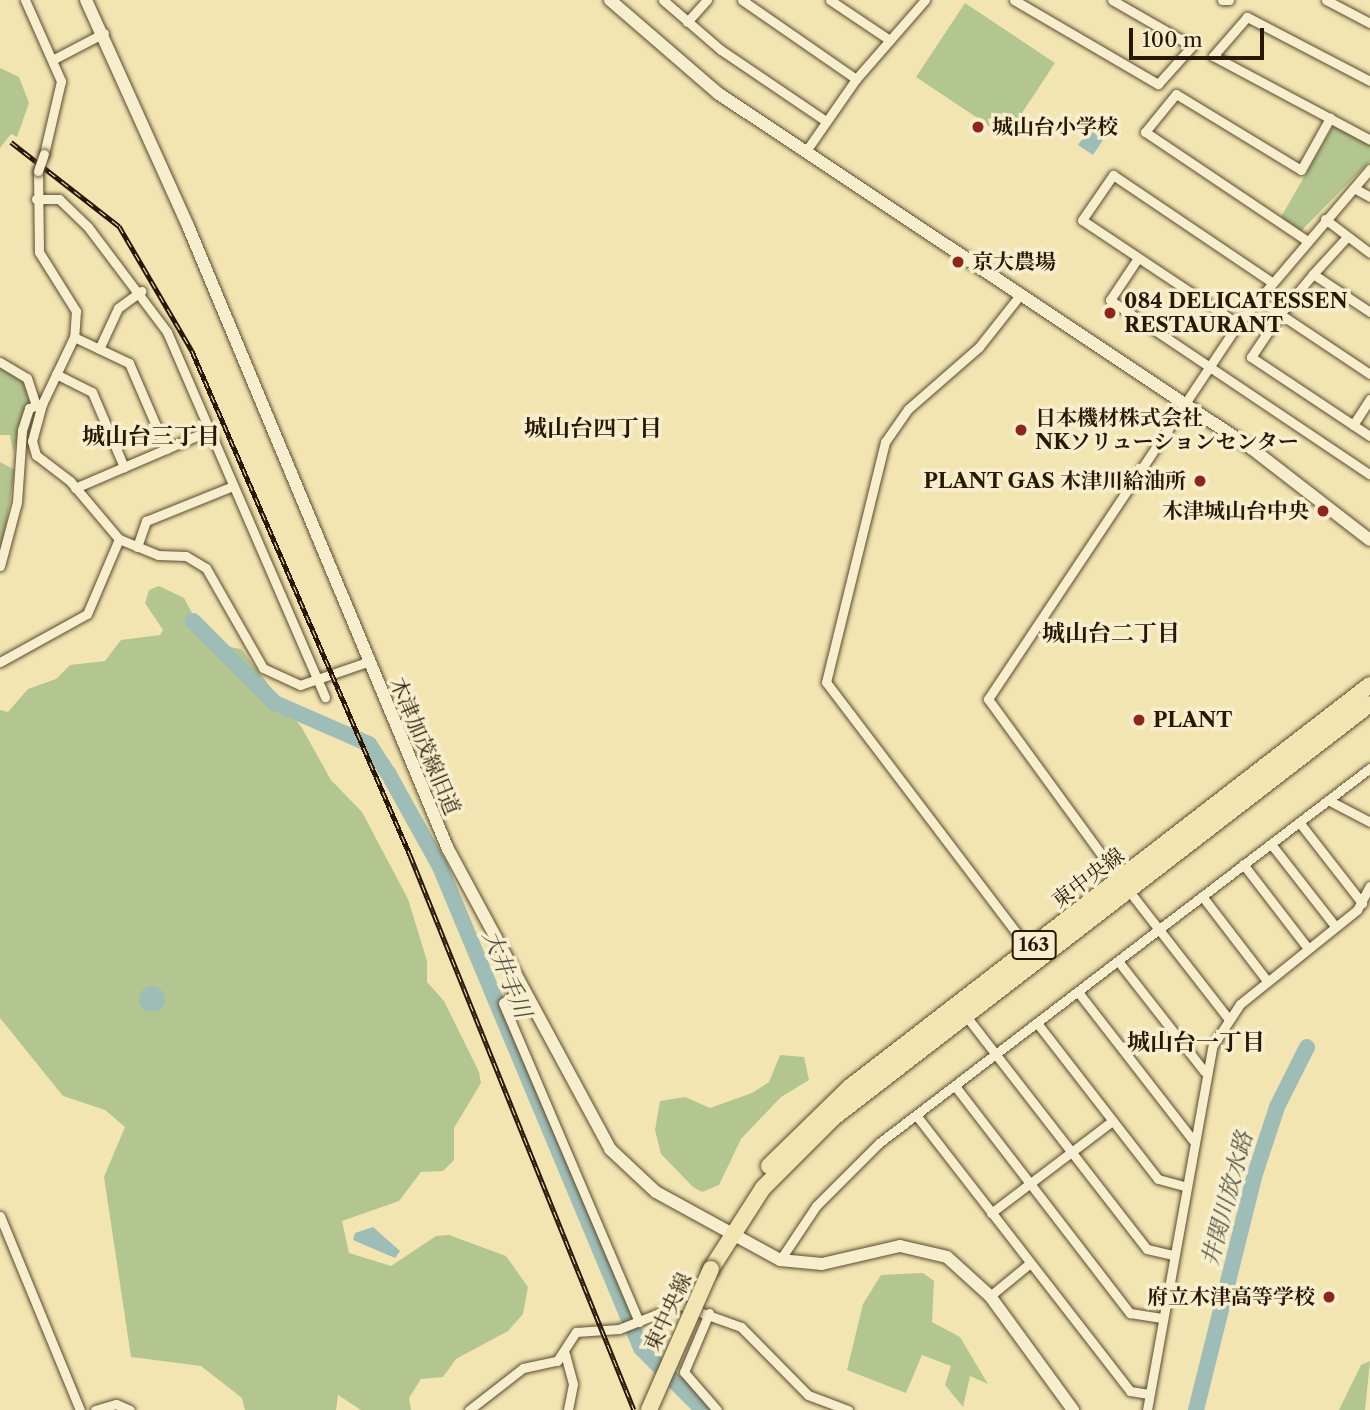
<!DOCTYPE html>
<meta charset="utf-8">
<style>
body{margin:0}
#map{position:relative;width:1370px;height:1410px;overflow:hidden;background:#f2e5b2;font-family:"Libre Caslon Text","Noto Serif JP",serif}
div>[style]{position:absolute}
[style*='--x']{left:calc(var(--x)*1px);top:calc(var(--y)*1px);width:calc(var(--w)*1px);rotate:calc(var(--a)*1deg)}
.green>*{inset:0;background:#b4c690}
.water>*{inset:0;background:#9ebdb6}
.round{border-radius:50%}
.river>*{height:16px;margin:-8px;padding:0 8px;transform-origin:8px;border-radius:8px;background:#9ebdb6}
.roads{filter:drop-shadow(0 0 2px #5b4b30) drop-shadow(0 0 2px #5b4b30)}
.street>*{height:9px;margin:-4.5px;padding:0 4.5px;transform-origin:4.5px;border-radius:4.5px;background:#f7eecd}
.secondary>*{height:12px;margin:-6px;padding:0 6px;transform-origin:6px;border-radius:6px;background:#f7eecd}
.highway>*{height:16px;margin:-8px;padding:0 8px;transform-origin:8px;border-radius:8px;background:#f2e5b2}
.rail>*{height:5px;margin-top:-2.5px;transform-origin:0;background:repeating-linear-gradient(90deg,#f7eecd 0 8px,#291805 0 16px);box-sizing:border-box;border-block:2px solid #291805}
.bridges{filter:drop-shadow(0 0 2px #5b4b30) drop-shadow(0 0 2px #5b4b30)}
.street-bridge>*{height:9px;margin:-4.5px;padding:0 4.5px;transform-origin:4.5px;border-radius:4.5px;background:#f7eecd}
.highway-bridge>*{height:16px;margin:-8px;padding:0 8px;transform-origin:8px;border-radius:8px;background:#f2e5b2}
.dots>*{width:19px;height:19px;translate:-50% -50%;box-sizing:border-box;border:4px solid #f7eecd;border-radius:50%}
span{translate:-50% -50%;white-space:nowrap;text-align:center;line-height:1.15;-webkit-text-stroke:7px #f7eecd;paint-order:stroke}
.shield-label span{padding:2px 5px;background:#f7eecd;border:2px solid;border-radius:5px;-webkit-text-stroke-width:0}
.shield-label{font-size:19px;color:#291805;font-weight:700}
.poi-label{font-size:21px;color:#291805;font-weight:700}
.left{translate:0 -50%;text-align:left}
.right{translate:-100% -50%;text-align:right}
.street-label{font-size:21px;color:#291805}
.neighbourhood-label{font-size:23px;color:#291805;font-weight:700}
.water-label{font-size:23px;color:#525243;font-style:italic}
.scale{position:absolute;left:1129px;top:28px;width:135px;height:32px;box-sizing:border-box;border:4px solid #291805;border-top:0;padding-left:9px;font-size:21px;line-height:24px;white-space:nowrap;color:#291805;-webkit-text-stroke:5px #f7eecd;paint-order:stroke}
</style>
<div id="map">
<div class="green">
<i style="clip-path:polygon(965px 3px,1055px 63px,1006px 137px,916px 77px)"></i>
<i style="clip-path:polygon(0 68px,19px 77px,29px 103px,17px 137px,11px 134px,0 148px)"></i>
<i style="clip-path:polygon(1334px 125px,1370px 144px,1370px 161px,1301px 231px,1281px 217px)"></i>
<i style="clip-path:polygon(0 364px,24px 378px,31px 398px,13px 452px,10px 435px,0 435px)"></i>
<i style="clip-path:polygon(0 462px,15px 470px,0 559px)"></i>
<i style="clip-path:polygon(159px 586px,184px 598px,208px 643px,241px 649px,302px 728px,331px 780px,362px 812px,408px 899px,427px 961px,427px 982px,444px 1001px,479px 1072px,481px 1083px,454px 1128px,454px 1160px,443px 1171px,421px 1172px,399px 1201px,342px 1221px,349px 1253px,391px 1266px,436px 1236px,449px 1235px,506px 1256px,528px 1287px,523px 1314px,508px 1331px,456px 1359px,443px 1377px,421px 1379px,409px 1398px,411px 1410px,361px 1410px,338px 1395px,336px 1410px,245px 1410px,242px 1398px,201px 1366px,131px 1357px,104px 1177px,125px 1127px,105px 1110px,63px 1096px,0 1018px,0 710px,8px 712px,28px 689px,56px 679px,70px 665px,105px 661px,121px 640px,160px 635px,163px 630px,145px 603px,149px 590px)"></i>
<i style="clip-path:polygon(780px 1055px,804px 1057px,809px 1080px,781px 1097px,741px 1139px,719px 1185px,702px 1192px,693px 1187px,661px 1154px,655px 1130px,660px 1101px,685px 1097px,710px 1108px,752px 1093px,769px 1082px)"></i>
<i style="clip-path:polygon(923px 1273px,934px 1281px,932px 1322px,960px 1337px,988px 1384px,970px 1376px,963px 1407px,945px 1385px,951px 1366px,922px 1355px,906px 1393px,847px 1370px,863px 1304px,881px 1275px)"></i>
<i style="clip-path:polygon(1370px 1361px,1365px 1410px,1339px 1410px,1361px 1365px)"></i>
</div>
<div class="water">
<i style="clip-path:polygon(1097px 118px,1111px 128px,1093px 155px,1078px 145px)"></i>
<i class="round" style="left:139px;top:986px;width:26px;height:26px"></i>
<i style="clip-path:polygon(373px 1227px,400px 1251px,395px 1258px,353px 1240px,355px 1233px)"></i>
</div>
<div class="river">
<i style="--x:193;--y:621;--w:116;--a:45"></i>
<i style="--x:275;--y:703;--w:103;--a:23.6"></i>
<i style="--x:369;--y:744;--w:35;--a:57"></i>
<i style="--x:388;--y:773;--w:107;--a:61"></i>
<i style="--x:440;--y:867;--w:521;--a:67.32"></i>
<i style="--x:641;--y:1348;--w:88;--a:45"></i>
<i style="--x:1196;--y:1410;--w:240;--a:-76"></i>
<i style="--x:1254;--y:1177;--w:74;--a:-71.8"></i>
<i style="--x:1277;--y:1107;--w:67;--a:-63.4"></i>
</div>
<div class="roads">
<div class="street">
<i style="--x:25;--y:0;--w:89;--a:66"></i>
<i style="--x:61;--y:81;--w:75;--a:103.1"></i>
<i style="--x:663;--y:0;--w:77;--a:40.8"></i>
<i style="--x:721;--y:50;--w:127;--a:34.1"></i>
<i style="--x:742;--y:0;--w:139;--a:34.7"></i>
<i style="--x:830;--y:0;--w:70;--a:33.9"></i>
<i style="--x:1014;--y:0;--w:167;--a:30.3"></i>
<i style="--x:1158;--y:84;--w:51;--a:-48.2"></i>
<i style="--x:1192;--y:46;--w:92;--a:-150.1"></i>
<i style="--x:1222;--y:0;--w:7;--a:0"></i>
<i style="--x:1326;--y:0;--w:50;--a:27.6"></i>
<i style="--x:687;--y:22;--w:30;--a:-48"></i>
<i style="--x:56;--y:58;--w:54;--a:-27.5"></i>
<i style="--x:1370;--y:81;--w:139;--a:-152.5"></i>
<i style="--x:1247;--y:17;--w:52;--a:131.1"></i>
<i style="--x:1213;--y:56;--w:178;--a:28.1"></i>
<i style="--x:806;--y:151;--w:88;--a:-55.2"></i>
<i style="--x:856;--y:79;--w:105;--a:-48.9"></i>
<i style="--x:38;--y:171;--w:81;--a:89.3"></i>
<i style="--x:39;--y:252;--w:70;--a:57.9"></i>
<i style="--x:76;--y:311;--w:26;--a:94"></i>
<i style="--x:74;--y:337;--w:74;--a:115.5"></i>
<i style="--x:42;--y:404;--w:38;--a:105"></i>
<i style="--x:32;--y:441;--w:15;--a:74"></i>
<i style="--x:36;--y:455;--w:43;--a:37.4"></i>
<i style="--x:70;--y:481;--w:76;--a:49.8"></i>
<i style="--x:119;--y:539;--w:42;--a:22.3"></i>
<i style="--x:158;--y:555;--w:28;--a:2"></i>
<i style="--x:186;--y:556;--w:23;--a:31"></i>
<i style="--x:206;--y:568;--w:115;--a:60.3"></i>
<i style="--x:263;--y:668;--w:41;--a:24.7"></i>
<i style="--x:300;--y:685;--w:71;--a:-18.9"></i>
<i style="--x:1354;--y:188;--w:18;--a:29"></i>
<i style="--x:36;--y:199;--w:23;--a:0"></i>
<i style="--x:59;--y:199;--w:40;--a:44"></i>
<i style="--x:88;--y:227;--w:131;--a:53"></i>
<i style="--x:167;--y:332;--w:398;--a:66.6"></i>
<i style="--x:1325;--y:219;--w:56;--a:37.1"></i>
<i style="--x:1346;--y:238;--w:49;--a:132.5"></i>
<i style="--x:1313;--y:274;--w:69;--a:33.7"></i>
<i style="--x:1306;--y:240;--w:194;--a:-146.1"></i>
<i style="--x:1145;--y:132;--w:49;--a:-50.8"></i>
<i style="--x:1176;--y:94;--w:146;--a:31.3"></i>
<i style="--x:1301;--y:170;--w:60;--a:-60.9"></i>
<i style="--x:1138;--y:258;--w:50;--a:123.7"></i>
<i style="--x:1110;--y:300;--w:313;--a:33.9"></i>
<i style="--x:1313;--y:274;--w:52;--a:129.5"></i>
<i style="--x:1280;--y:314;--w:108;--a:33.7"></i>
<i style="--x:1020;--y:295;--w:66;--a:128.3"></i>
<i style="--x:979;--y:347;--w:94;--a:138.9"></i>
<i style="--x:908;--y:409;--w:40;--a:124.9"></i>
<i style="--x:885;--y:442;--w:247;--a:103.8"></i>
<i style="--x:826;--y:682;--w:335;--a:52.8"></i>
<i style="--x:1257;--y:299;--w:27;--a:33"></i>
<i style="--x:1280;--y:314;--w:52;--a:124"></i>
<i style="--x:1251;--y:357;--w:143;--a:33.6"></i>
<i style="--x:1238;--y:324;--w:187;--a:-146.3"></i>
<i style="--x:1082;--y:220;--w:55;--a:-55.4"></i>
<i style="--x:1113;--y:175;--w:189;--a:34"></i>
<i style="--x:74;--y:337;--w:61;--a:25.3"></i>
<i style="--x:129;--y:363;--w:94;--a:66.7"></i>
<i style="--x:99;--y:349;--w:45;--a:-65.1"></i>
<i style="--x:118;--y:308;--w:29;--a:-36"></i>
<i style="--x:0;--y:362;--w:31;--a:31"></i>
<i style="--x:27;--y:378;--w:26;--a:72"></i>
<i style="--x:56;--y:374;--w:40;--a:26.6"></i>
<i style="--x:92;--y:392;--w:82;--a:66.9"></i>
<i style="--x:1353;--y:425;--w:31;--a:-57"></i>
<i style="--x:75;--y:488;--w:147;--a:-23.2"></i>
<i style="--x:137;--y:547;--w:28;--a:-71"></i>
<i style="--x:146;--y:521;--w:94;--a:-21.9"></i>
<i style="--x:0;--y:566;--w:66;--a:-75.1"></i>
<i style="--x:17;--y:502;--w:72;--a:-86"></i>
<i style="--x:22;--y:430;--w:23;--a:-72"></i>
<i style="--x:29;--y:408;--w:14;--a:-17"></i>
<i style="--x:0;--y:662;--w:99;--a:-28.9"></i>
<i style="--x:87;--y:614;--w:82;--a:-66.9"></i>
<i style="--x:1328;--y:800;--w:47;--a:27.6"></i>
<i style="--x:1299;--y:822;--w:103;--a:52.1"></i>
<i style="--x:1271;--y:844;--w:104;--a:52"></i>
<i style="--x:1243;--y:864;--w:105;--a:52.4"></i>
<i style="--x:1120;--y:880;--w:224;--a:-126.1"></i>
<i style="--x:988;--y:699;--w:451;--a:-56.3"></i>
<i style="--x:1238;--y:324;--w:204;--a:-49.6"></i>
<i style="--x:1129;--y:891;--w:161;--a:52.1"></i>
<i style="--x:1202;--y:896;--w:103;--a:52.5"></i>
<i style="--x:1118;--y:961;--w:140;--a:52"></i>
<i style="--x:520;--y:990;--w:21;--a:143"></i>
<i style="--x:503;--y:1003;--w:347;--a:66.9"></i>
<i style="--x:1078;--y:992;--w:187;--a:52.2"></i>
<i style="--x:966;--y:1016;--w:295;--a:52.2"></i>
<i style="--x:1147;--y:1249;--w:27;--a:13"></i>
<i style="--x:1037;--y:1023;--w:197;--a:52.2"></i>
<i style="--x:1158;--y:1179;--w:28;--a:15"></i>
<i style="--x:955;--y:1086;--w:287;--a:52.4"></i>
<i style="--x:1130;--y:1313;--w:32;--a:9"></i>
<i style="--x:916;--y:1115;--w:349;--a:52.2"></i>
<i style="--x:1130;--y:1391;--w:19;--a:9"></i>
<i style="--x:991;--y:1213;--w:152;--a:-37.2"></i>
<i style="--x:0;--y:1216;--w:210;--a:67.6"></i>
<i style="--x:780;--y:1260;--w:65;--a:-56.3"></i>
<i style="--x:816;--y:1206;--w:89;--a:-45"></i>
<i style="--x:879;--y:1143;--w:618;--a:-37.37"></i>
<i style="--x:990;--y:1296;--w:52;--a:-39.5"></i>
<i style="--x:709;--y:1313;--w:64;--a:113"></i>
<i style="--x:684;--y:1372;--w:50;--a:49"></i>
<i style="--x:565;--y:1354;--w:31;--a:75"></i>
<i style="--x:573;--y:1384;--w:26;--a:101"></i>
<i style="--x:95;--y:1410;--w:22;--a:-16"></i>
<i style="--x:116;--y:1404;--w:15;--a:23"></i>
<i style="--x:469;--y:1410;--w:68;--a:-37.9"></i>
<i style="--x:523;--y:1368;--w:35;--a:-12"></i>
<i style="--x:557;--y:1361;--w:35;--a:-57"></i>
<i style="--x:576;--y:1332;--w:43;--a:-4"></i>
<i style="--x:619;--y:1329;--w:66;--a:-21.5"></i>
<i style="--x:680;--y:1305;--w:65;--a:19.8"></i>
<i style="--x:741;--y:1327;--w:95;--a:45.4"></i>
<i style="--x:808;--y:1395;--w:43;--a:20.6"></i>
<i style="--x:1147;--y:1410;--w:371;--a:-79.8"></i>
<i style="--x:1213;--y:1045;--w:49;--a:-56.6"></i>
<i style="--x:1240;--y:1004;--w:150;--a:-38.8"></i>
<i style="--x:1357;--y:910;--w:27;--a:-62"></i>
</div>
<div class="secondary">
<i style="--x:86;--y:0;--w:248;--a:65.7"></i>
<i style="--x:188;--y:226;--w:675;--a:67.35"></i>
<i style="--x:448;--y:849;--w:341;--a:61.6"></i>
<i style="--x:610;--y:1149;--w:63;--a:43.1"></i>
<i style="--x:656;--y:1192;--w:141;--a:28.7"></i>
<i style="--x:780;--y:1260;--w:42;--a:5.4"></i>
<i style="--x:822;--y:1264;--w:80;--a:-13"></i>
<i style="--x:900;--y:1246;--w:48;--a:13.2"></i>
<i style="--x:947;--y:1257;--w:58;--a:42.2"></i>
<i style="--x:990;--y:1296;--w:141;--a:53.9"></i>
<i style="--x:610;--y:0;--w:144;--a:40.8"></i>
<i style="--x:719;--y:94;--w:639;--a:33.64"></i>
<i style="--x:1251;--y:448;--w:150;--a:37.7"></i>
</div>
<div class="highway">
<i style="--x:769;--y:1166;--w:113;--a:-44.3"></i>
<i style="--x:850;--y:1087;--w:657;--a:-37.71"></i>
<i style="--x:711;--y:1269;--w:96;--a:-57.3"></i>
<i style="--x:763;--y:1188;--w:99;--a:-45"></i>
<i style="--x:833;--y:1118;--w:678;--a:-37.63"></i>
</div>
</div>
<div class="rail">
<i style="--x:11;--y:142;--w:137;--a:37.9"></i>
<i style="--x:119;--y:226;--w:145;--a:59.7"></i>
<i style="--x:192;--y:351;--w:549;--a:66.61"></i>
<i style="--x:410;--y:855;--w:598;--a:68.02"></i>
</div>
<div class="bridges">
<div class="street-bridge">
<i style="--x:38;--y:171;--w:18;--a:-71"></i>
</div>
<div class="highway-bridge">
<i style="--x:649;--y:1410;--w:154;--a:-66.3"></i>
</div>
</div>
<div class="dots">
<i style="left:978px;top:127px;background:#8f2418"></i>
<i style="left:958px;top:262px;background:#8f2418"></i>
<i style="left:1110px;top:313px;background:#8f2418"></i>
<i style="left:1021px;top:430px;background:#8f2418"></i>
<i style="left:1200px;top:481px;background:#8f2418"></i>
<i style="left:1323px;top:511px;background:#8f2418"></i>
<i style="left:1139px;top:720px;background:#8f2418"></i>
<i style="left:1329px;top:1297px;background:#8f2418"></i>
</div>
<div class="shield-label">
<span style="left:1034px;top:945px">163</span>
</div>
<div class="poi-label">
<span class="left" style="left:992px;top:127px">城山台小学校</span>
<span class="left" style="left:972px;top:262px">京大農場</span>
<span class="left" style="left:1124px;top:313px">084 DELICATESSEN<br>RESTAURANT</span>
<span class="left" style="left:1035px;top:430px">日本機材株式会社<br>NKソリューションセンター</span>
<span class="right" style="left:1186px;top:481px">PLANT GAS 木津川給油所</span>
<span class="right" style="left:1309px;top:511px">木津城山台中央</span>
<span class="left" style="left:1153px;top:720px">PLANT</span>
<span class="right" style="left:1315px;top:1297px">府立木津高等学校</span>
</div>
<div class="street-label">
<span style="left:425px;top:746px;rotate:67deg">木津加茂線旧道</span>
<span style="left:1088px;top:878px;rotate:-37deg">東中央線</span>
<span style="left:668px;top:1312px;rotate:-65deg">東中央線</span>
</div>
<div class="neighbourhood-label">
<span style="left:593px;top:428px">城山台四丁目</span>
<span style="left:151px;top:436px">城山台三丁目</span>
<span style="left:1111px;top:633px">城山台二丁目</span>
<span style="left:1196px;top:1042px">城山台一丁目</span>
</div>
<div class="water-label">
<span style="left:507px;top:974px;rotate:68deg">大井手川</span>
<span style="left:1227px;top:1199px;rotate:-75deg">井関川放水路</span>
</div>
<div class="scale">100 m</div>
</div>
